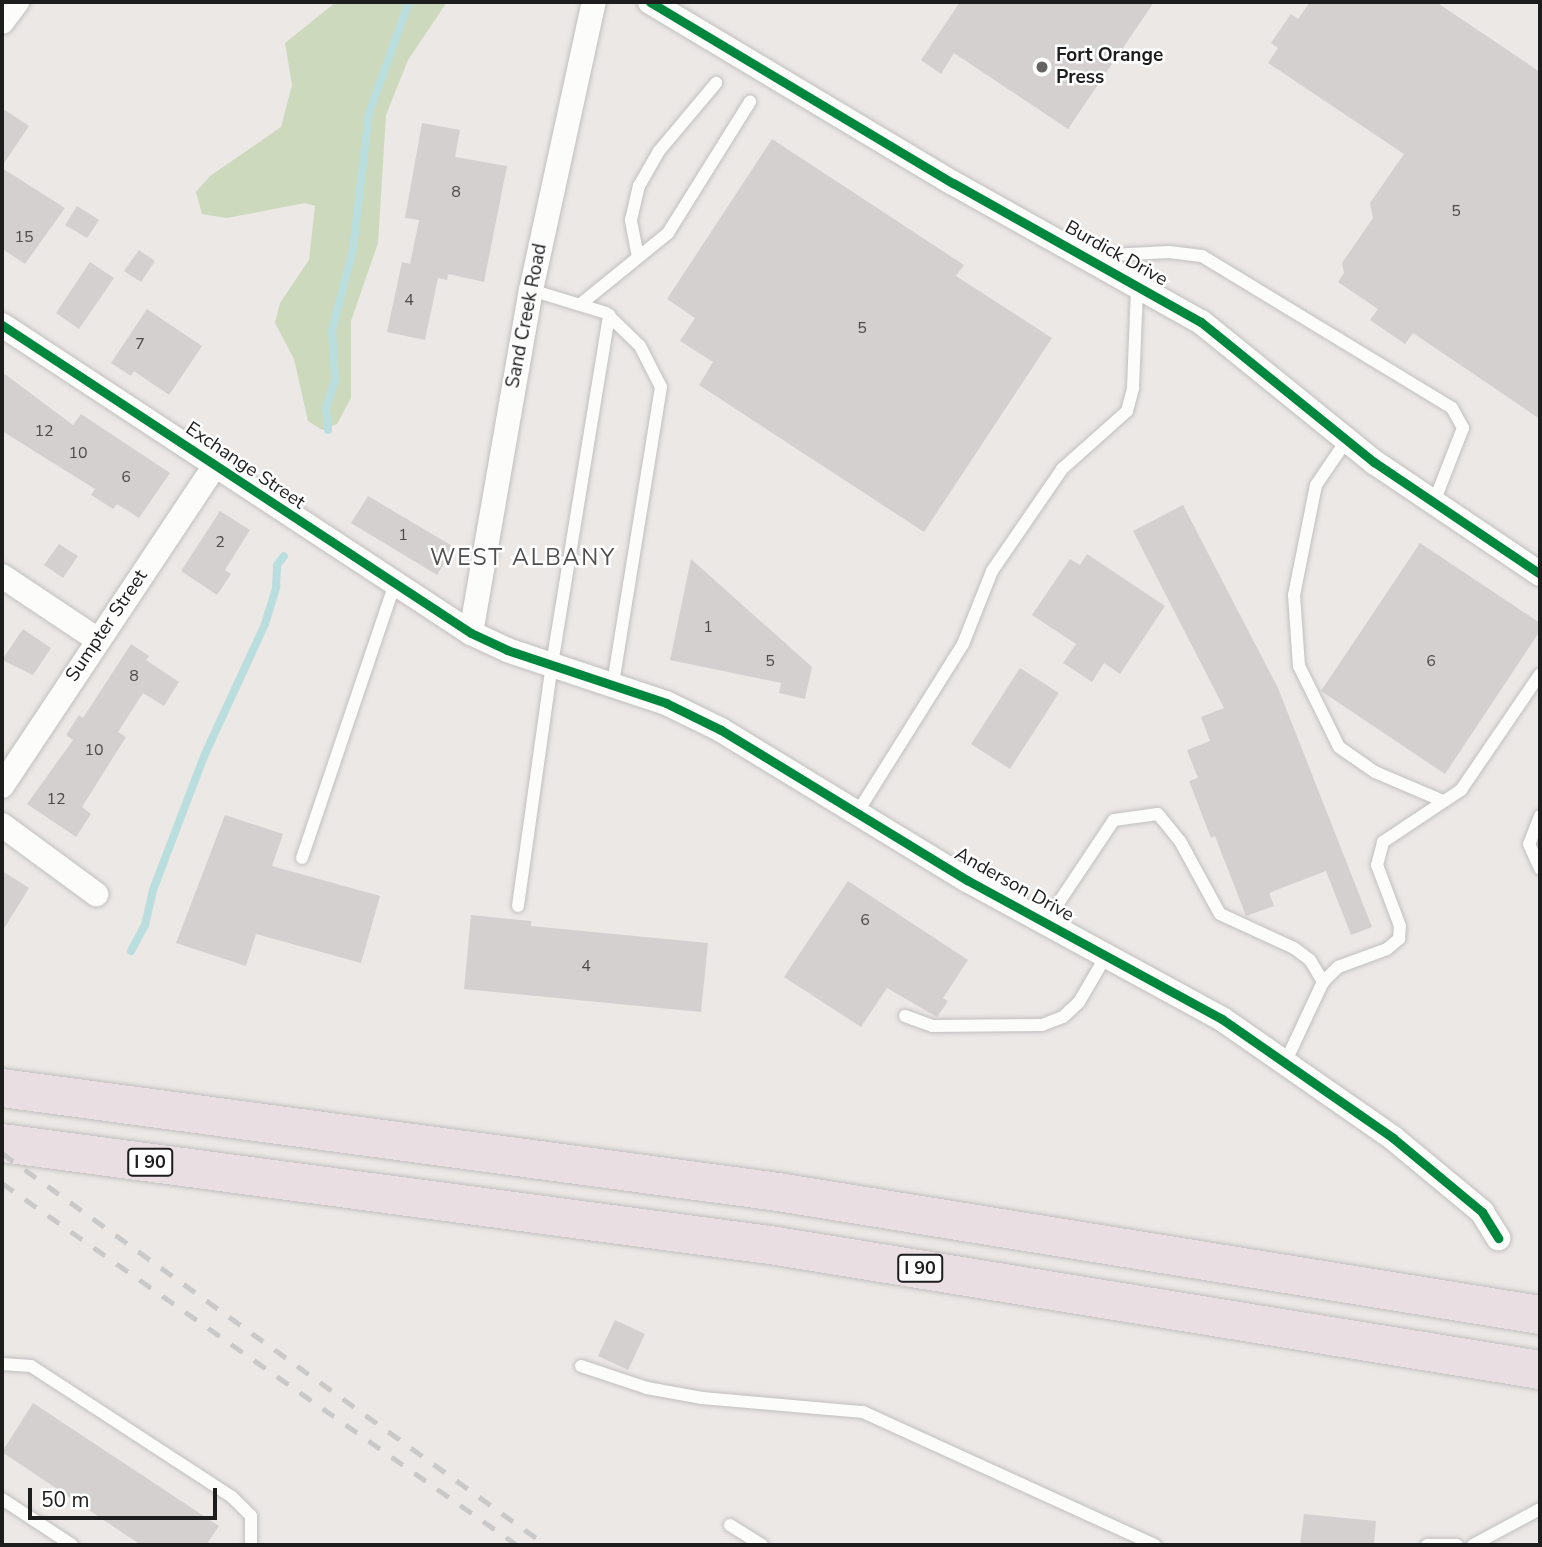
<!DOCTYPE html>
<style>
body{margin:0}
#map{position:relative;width:1542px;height:1547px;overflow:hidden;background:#ebe8e6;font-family:"Nunito Sans",sans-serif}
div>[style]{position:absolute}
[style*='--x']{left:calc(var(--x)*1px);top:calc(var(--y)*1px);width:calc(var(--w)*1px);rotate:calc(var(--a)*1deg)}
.forest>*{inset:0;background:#ccd9bc}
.stream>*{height:8px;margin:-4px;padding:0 4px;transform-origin:4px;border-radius:4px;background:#badede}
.building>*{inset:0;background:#d4d0cf}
.roads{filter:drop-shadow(0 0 2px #c1bfbe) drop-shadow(0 0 2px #c1bfbe)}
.lane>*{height:12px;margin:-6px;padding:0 6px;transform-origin:6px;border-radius:6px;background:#fcfcfb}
.street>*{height:24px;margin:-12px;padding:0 12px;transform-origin:12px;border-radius:12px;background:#fcfcfb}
.highway>*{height:38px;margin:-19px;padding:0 19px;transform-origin:19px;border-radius:19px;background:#e9dee2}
.rail>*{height:5px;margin-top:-2.5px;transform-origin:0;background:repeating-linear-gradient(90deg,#cac9c9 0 14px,transparent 0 28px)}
.cycleway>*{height:9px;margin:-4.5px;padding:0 4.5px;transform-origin:4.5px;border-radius:4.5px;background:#00873e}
.dots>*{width:19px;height:19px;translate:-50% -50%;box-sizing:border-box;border:4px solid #fff;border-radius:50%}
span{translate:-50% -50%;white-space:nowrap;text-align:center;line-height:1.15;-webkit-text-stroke:5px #fff;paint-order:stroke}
.number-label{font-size:16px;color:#4b4a4a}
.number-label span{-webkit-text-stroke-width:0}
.shield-label span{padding:2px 5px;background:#fff;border:2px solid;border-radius:5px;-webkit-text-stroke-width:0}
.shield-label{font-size:18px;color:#1d1d1d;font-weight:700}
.poi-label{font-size:19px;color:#1d1d1d;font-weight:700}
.left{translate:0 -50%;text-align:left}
.street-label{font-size:19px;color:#1d1d1d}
.quarter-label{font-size:23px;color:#505050;letter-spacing:2px}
.frame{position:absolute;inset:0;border:4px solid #1d1d1d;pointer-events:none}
.scale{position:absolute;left:28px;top:1488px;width:189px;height:32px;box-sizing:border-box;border:4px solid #1d1d1d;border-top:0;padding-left:9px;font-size:21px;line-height:24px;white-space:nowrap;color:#1d1d1d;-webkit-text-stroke:5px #fff;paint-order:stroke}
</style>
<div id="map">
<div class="forest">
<i style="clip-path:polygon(336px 2px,447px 2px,408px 60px,386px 115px,378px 243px,351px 321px,351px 398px,337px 424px,322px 430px,308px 421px,294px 359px,275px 323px,280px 303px,309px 260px,315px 206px,305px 203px,227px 218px,202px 214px,196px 192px,210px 176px,281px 127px,292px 85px,285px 43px)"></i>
</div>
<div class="stream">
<i style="--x:328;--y:430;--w:22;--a:-95"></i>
<i style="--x:326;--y:408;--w:29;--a:-72"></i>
<i style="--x:335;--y:380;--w:49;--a:-93.5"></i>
<i style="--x:332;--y:331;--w:85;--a:-75.6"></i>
<i style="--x:353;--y:249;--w:137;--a:-83.3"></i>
<i style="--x:369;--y:113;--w:118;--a:-70.2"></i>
<i style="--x:131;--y:951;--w:30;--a:-62"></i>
<i style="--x:145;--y:925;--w:36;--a:-77"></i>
<i style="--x:153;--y:890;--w:146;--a:-69.1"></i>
<i style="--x:205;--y:754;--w:143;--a:-65.2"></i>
<i style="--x:265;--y:624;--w:39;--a:-73"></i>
<i style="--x:276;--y:587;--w:22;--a:-87"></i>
<i style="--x:277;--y:565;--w:11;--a:-52"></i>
</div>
<div class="building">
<i style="clip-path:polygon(960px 2px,1154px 2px,1068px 129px,954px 53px,941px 74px,921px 60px)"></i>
<i style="clip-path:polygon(1310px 2px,1436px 2px,1540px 72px,1540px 419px,1413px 333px,1405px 344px,1370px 320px,1378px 309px,1338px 282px,1344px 273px,1342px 263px,1373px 218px,1370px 203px,1404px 154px,1268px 63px,1278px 48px,1271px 43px,1291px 14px,1298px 19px)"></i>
<i style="clip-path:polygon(2px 108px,29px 126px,2px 166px)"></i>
<i style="clip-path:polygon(422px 123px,460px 130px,455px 157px,507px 166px,484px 282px,448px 274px,447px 280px,438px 278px,425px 340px,387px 332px,402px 262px,410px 264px,419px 220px,405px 218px)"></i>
<i style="clip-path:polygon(772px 139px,964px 265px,956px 276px,1052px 338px,924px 532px,699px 385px,713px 362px,680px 341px,695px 318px,667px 299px)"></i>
<i style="clip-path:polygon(2px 168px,65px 208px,25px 264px,2px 249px)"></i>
<i style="clip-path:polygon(77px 206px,99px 220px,87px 238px,65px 225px)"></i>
<i style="clip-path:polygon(139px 250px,155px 261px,141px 282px,124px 271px)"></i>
<i style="clip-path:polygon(90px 262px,114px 278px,79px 329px,56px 313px)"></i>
<i style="clip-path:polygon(147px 309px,202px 346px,169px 395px,134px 371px,131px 376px,111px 363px)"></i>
<i style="clip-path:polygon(2px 372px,73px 425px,81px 414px,170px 473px,139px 518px,117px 504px,113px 509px,91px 495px,95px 489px,2px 431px)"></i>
<i style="clip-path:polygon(368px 496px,454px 547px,437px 575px,351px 523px)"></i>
<i style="clip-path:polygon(1183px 505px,1278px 688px,1372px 927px,1351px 935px,1326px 871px,1269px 893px,1274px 906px,1246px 916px,1215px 836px,1211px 838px,1189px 781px,1198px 778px,1187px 750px,1210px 741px,1201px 717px,1224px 708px,1133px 531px)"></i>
<i style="clip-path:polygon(220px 511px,250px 530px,225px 570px,231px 574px,217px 595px,181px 571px)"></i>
<i style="clip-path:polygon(1420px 543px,1540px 623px,1540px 631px,1445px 774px,1321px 691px)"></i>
<i style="clip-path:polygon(59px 544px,78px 556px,63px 578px,44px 565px)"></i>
<i style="clip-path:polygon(1087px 554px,1165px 606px,1120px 674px,1104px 663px,1092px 682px,1063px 663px,1076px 644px,1032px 615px,1070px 559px,1080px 565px)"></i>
<i style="clip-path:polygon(691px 559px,812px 667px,805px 699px,779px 693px,781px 683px,670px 660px)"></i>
<i style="clip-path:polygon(23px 629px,51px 648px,33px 675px,2px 660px)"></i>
<i style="clip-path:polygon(131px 644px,149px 656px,146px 660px,179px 682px,164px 706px,143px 693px,118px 732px,126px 737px,82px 807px,91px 814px,76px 837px,27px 804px,73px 740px,66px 735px,79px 715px,83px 718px)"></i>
<i style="clip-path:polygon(1020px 668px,1059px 693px,1010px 769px,971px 744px)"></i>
<i style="clip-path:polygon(225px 815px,283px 834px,272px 866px,380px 896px,361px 963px,256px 934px,246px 966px,176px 943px)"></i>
<i style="clip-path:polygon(2px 871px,29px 888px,2px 932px)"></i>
<i style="clip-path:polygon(848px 881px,968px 960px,943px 998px,948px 1001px,937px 1017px,887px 988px,861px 1027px,784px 977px)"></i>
<i style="clip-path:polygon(471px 915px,531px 921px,531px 926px,708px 943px,701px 1012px,464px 989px)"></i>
<i style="clip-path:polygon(615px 1320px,645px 1334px,628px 1370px,598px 1356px)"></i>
<i style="clip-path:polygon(33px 1403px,219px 1526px,206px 1545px,141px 1545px,2px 1452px)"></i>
<i style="clip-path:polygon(1304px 1514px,1376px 1521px,1374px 1545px,1300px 1545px)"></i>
</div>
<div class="roads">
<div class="lane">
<i style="--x:1091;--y:256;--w:78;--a:-2.9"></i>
<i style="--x:1169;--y:252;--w:33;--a:7"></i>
<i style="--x:1202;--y:256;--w:293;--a:31.3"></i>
<i style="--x:1452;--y:408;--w:23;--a:61"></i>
<i style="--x:1463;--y:428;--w:79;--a:111.4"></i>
<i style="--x:638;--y:257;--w:38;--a:-101"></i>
<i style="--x:631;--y:220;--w:35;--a:-77"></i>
<i style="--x:639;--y:186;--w:40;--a:-60.3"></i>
<i style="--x:659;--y:151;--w:89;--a:-50"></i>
<i style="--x:531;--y:290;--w:78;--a:17"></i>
<i style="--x:606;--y:313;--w:47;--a:44.1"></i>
<i style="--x:640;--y:346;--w:46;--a:62.9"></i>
<i style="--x:661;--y:387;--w:300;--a:99.2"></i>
<i style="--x:582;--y:303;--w:111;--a:-39.1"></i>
<i style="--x:668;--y:233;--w:155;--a:-58"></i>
<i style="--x:1346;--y:441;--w:53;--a:124.3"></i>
<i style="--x:1316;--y:485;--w:112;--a:101.3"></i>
<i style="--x:1294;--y:595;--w:71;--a:86"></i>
<i style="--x:1299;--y:666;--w:90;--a:63.7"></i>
<i style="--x:1339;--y:747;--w:44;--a:34.8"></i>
<i style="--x:1375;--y:772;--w:74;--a:23.1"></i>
<i style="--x:857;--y:813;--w:199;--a:-57.9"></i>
<i style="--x:963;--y:644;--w:79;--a:-68.3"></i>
<i style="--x:992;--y:571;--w:124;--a:-55.5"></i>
<i style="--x:1062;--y:469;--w:87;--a:-41.7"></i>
<i style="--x:1127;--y:411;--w:24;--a:-75"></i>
<i style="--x:1133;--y:388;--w:101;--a:-87.7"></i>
<i style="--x:1540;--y:816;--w:30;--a:111"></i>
<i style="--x:1529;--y:844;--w:27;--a:66"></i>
<i style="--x:302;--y:858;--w:290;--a:-71.3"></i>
<i style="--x:518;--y:906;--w:244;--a:-82"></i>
<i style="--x:552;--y:664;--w:354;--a:-80.7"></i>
<i style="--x:1045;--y:923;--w:124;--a:-56.2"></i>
<i style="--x:1114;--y:820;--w:44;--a:-7.8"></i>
<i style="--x:1158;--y:814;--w:35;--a:51"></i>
<i style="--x:1180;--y:841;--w:83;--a:61.3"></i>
<i style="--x:1220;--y:914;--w:81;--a:24.7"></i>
<i style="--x:1294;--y:948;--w:20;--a:37"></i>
<i style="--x:1310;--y:960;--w:26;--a:59"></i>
<i style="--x:905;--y:1016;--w:29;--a:20"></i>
<i style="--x:932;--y:1026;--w:110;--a:-0.5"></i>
<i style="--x:1042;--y:1025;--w:22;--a:-21"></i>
<i style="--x:1063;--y:1017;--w:22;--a:-43"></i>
<i style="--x:1079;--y:1002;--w:53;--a:-59.6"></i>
<i style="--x:1285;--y:1063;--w:89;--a:-64.9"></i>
<i style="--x:1323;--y:982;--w:21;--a:-45"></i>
<i style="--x:1338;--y:967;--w:52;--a:-20.2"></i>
<i style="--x:1387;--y:949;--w:16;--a:-40"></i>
<i style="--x:1399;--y:939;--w:13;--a:-86"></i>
<i style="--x:1400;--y:926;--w:65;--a:-110.7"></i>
<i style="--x:1377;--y:865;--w:24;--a:-75"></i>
<i style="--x:1383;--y:842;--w:94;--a:-33.7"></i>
<i style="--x:1461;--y:790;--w:140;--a:-55.7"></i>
<i style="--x:2;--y:1364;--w:29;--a:4"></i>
<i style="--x:31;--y:1366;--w:240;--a:33.1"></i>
<i style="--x:232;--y:1497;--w:27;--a:45"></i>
<i style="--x:251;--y:1516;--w:29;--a:90"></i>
<i style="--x:581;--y:1366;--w:70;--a:18.4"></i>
<i style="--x:647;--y:1388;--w:56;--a:10.3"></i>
<i style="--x:702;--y:1398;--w:162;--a:5"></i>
<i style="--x:863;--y:1412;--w:321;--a:24.5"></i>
<i style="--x:2;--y:1499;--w:84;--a:33.3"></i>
<i style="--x:730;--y:1525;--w:38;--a:32"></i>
<i style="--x:1427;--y:1545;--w:30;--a:0"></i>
<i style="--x:1473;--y:1545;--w:76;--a:-28.2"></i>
</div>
<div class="street">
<i style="--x:650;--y:2;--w:353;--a:30.9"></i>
<i style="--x:953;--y:183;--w:284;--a:29.3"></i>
<i style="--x:1201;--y:322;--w:223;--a:39"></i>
<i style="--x:1374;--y:462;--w:200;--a:34"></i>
<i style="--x:2;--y:22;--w:25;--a:-53"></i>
<i style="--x:2;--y:325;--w:561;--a:33.29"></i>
<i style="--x:471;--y:633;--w:40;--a:25"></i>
<i style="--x:507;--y:650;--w:168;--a:18.4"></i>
<i style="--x:666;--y:703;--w:61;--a:26.1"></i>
<i style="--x:721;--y:730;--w:288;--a:31.4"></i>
<i style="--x:967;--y:880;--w:290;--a:28.6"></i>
<i style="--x:1222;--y:1019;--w:208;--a:34.8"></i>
<i style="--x:1393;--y:1138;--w:116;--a:39.7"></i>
<i style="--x:1482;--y:1212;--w:31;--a:58"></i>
<i style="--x:2;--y:576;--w:115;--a:33.7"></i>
<i style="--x:471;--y:633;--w:348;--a:-80.1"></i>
<i style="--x:531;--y:290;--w:295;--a:-77.7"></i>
<i style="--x:2;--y:786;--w:383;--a:-56.4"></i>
<i style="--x:2;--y:825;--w:117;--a:36.3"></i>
</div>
<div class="highway">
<i style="--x:2;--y:1088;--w:783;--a:7.63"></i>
<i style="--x:778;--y:1192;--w:772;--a:9.17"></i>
<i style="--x:2;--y:1143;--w:775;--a:7.57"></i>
<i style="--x:770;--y:1245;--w:780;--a:9.22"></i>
</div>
</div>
<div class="rail">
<i style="--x:2;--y:1153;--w:671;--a:35.78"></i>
<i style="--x:2;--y:1183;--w:629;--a:35.1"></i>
</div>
<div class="cycleway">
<i style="--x:650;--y:2;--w:353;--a:30.9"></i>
<i style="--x:953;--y:183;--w:284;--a:29.3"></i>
<i style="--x:1201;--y:322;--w:223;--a:39"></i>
<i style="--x:1374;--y:462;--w:200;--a:34"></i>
<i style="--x:2;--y:325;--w:561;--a:33.29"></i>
<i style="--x:471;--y:633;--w:40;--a:25"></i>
<i style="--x:507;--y:650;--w:168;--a:18.4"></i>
<i style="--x:666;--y:703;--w:61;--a:26.1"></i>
<i style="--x:721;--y:730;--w:288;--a:31.4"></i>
<i style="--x:967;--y:880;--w:290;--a:28.6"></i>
<i style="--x:1222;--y:1019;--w:208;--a:34.8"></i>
<i style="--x:1393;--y:1138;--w:116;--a:39.7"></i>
<i style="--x:1482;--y:1212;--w:31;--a:58"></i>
</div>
<div class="dots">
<i style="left:1042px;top:67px;background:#656463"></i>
</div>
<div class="number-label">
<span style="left:456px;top:192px">8</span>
<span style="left:1456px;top:211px">5</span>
<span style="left:24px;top:237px">15</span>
<span style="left:409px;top:300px">4</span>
<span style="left:862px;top:328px">5</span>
<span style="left:140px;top:344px">7</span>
<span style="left:44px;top:431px">12</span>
<span style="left:78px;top:453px">10</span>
<span style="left:126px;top:477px">6</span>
<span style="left:403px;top:535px">1</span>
<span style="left:220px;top:542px">2</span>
<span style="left:708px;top:627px">1</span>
<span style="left:770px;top:661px">5</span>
<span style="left:1431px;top:661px">6</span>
<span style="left:134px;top:676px">8</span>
<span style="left:94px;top:750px">10</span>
<span style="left:56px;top:799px">12</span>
<span style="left:865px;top:920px">6</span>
<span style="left:586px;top:966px">4</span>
</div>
<div class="shield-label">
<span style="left:150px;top:1162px">I 90</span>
<span style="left:920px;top:1268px">I 90</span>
</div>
<div class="poi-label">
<span class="left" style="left:1056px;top:67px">Fort Orange<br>Press</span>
</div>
<div class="street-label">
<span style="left:1116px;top:254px;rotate:29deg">Burdick Drive</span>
<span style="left:527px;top:316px;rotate:-79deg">Sand Creek Road</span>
<span style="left:245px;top:466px;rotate:34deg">Exchange Street</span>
<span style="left:107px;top:626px;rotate:-56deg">Sumpter Street</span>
<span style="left:1014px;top:885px;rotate:29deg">Anderson Drive</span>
</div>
<div class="quarter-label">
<span style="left:523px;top:558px">WEST ALBANY</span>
</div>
<div class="frame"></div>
<div class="scale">50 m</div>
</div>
